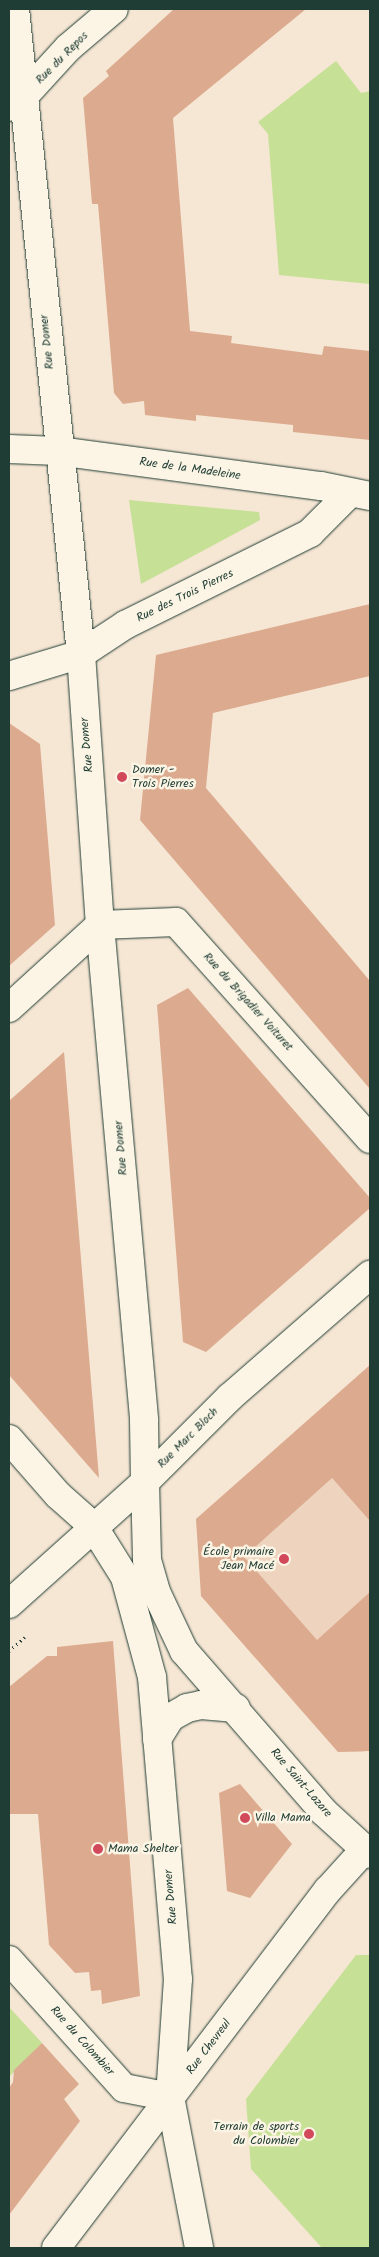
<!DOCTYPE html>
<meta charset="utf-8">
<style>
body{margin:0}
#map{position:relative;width:379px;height:2257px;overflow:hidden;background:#f6e6d4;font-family:Kalam,sans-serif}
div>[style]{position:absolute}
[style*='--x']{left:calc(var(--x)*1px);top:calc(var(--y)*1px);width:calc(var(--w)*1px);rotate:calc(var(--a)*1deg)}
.built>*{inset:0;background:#eed4bf}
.green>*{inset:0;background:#c6e096}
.building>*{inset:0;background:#dcab8f}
.path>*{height:3px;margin-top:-1.5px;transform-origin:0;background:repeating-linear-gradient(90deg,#1f3d34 0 1px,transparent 0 5px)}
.roads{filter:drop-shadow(0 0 1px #1f3d34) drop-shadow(0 0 1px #1f3d34)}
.street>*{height:28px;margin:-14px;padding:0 14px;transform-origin:14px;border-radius:14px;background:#fcf5e5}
.secondary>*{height:28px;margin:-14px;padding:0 14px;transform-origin:14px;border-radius:14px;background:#fcf5e5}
.primary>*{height:28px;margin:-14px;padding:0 14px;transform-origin:14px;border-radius:14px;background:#fcf5e5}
.dots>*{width:14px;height:14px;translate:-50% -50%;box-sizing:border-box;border:2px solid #fcf5e5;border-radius:50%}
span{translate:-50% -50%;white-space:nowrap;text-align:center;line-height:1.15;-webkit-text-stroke:5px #fcf5e5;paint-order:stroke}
.street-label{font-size:12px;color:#1f3d34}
.poi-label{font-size:12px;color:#1f3d34}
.left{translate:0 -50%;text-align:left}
.right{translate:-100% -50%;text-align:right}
.frame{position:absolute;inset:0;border:10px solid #1f3d34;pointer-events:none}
</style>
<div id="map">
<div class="built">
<i style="clip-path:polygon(370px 1365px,370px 1742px,363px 1752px,338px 1752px,203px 1598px,196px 1519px)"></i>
</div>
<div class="green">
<i style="clip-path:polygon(336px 61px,361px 93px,370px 91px,370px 284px,279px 275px,268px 134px,258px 122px)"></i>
<i style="clip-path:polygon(129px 500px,259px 512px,260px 520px,141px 584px)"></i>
<i style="clip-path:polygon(356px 1955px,370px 1955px,370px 2248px,322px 2248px,251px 2169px,246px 2099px)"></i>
<i style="clip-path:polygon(9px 2007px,42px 2043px,9px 2077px)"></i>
</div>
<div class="building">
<i style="clip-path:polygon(174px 9px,306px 9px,173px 118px,190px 331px,232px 336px,231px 343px,322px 355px,324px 346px,370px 351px,370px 440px,293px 432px,293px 425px,196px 415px,196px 421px,145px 415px,144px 401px,123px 404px,114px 393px,98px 204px,92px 204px,83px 98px,109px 76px,106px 71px)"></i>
<i style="clip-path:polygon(370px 604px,370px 676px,213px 713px,206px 788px,370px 981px,370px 1089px,140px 820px,156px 655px)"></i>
<i style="clip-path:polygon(9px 723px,40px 744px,55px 925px,9px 966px)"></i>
<i style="clip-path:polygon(188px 988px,370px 1198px,370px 1208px,206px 1352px,183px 1342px,157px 1005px)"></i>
<i style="clip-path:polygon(64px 1052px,99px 1478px,9px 1375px,9px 1101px)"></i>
<i style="clip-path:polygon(370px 1365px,370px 1521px,332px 1478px,244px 1557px,317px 1640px,370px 1592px,370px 1751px,338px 1752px,201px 1596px,196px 1519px)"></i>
<i style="clip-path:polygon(113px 1641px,140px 1996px,102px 2004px,101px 1990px,91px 1991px,89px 1972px,75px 1973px,49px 1945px,38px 1814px,9px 1814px,9px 1687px,47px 1656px,57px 1656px,57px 1647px)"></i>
<i style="clip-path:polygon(240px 1784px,292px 1844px,250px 1898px,227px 1891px,219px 1793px)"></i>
<i style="clip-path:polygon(42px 2043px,79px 2084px,64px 2099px,80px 2121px,9px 2215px,9px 2088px,13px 2082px,14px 2070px)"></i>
</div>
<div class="path">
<i style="--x:9;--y:1651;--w:21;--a:-41"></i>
</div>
<div class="roads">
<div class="street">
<i style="--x:9;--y:107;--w:20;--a:-37"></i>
<i style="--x:25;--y:95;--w:64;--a:-47.5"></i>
<i style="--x:68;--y:48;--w:60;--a:-40.3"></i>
<i style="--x:9;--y:449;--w:49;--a:2.3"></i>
<i style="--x:58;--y:451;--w:265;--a:7.6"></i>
<i style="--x:321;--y:486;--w:50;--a:11.5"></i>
<i style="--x:9;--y:676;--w:75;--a:-17"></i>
<i style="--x:81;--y:654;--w:53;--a:-33.4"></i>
<i style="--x:125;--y:625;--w:207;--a:-26.4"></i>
<i style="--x:310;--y:533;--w:55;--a:-45"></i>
<i style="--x:9;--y:1008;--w:123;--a:-42.4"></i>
<i style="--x:100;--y:925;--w:76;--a:-2.3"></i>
<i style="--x:176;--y:922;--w:291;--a:48.2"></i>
<i style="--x:9;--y:1439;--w:74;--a:48.8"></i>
<i style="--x:58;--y:1495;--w:47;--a:41.5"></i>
<i style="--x:145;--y:1482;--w:78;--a:88.5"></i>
<i style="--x:147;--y:1560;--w:35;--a:74"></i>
<i style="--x:157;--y:1594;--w:63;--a:64.7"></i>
<i style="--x:184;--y:1651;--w:213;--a:49"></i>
<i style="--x:324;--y:1812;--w:62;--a:42.4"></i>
<i style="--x:157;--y:1739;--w:26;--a:-58"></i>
<i style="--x:171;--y:1717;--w:18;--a:-29"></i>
<i style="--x:187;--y:1708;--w:14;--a:-12"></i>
<i style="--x:201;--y:1705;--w:35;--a:5"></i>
<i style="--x:9;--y:1960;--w:172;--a:48.1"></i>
<i style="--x:124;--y:2088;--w:47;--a:11.1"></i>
<i style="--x:56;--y:2248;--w:450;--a:-52.8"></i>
<i style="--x:328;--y:1890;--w:55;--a:-47.9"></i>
</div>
<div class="secondary">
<i style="--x:15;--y:9;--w:648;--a:84.16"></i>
<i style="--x:81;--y:654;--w:272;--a:86"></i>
<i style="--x:100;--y:925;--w:497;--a:84.9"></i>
<i style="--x:144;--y:1420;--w:62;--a:89.1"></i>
<i style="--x:93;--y:1526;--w:60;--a:57.9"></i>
<i style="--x:125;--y:1577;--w:104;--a:74.9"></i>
<i style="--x:152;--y:1677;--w:303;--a:85.1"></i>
<i style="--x:178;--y:1979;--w:118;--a:93.9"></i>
<i style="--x:170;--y:2097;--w:154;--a:79.1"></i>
</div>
<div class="primary">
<i style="--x:9;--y:1604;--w:183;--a:-41.9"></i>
<i style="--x:145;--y:1482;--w:120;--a:-45"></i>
<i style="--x:230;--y:1397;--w:186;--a:-41.1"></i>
</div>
</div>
<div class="dots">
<i style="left:122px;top:777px;background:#d1495b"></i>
<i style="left:284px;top:1559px;background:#d1495b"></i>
<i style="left:245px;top:1818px;background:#d1495b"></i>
<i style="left:98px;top:1849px;background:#d1495b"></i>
<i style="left:309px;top:2134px;background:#d1495b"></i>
</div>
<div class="street-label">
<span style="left:62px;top:58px;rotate:-45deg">Rue du Repos</span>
<span style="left:47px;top:342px;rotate:-96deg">Rue Domer</span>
<span style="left:190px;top:469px;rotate:8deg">Rue de la Madeleine</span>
<span style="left:185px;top:596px;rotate:-26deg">Rue des Trois Pierres</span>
<span style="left:87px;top:745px;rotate:-95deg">Rue Domer</span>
<span style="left:248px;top:1002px;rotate:48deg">Rue du Brigadier Voituret</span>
<span style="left:121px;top:1148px;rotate:-95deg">Rue Domer</span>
<span style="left:188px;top:1438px;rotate:-45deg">Rue Marc Bloch</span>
<span style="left:301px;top:1783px;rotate:49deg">Rue Saint-Lazare</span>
<span style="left:171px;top:1897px;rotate:-95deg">Rue Domer</span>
<span style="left:82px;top:2041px;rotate:48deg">Rue du Colombier</span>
<span style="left:209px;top:2047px;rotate:-53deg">Rue Chevreul</span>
</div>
<div class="poi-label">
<span class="left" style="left:132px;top:777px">Domer -<br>Trois Pierres</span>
<span class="right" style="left:274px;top:1559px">École primaire<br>Jean Macé</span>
<span class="left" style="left:255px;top:1818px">Villa Mama</span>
<span class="left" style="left:108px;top:1849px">Mama Shelter</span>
<span class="right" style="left:299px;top:2134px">Terrain de sports<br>du Colombier</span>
</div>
<div class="frame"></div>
</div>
